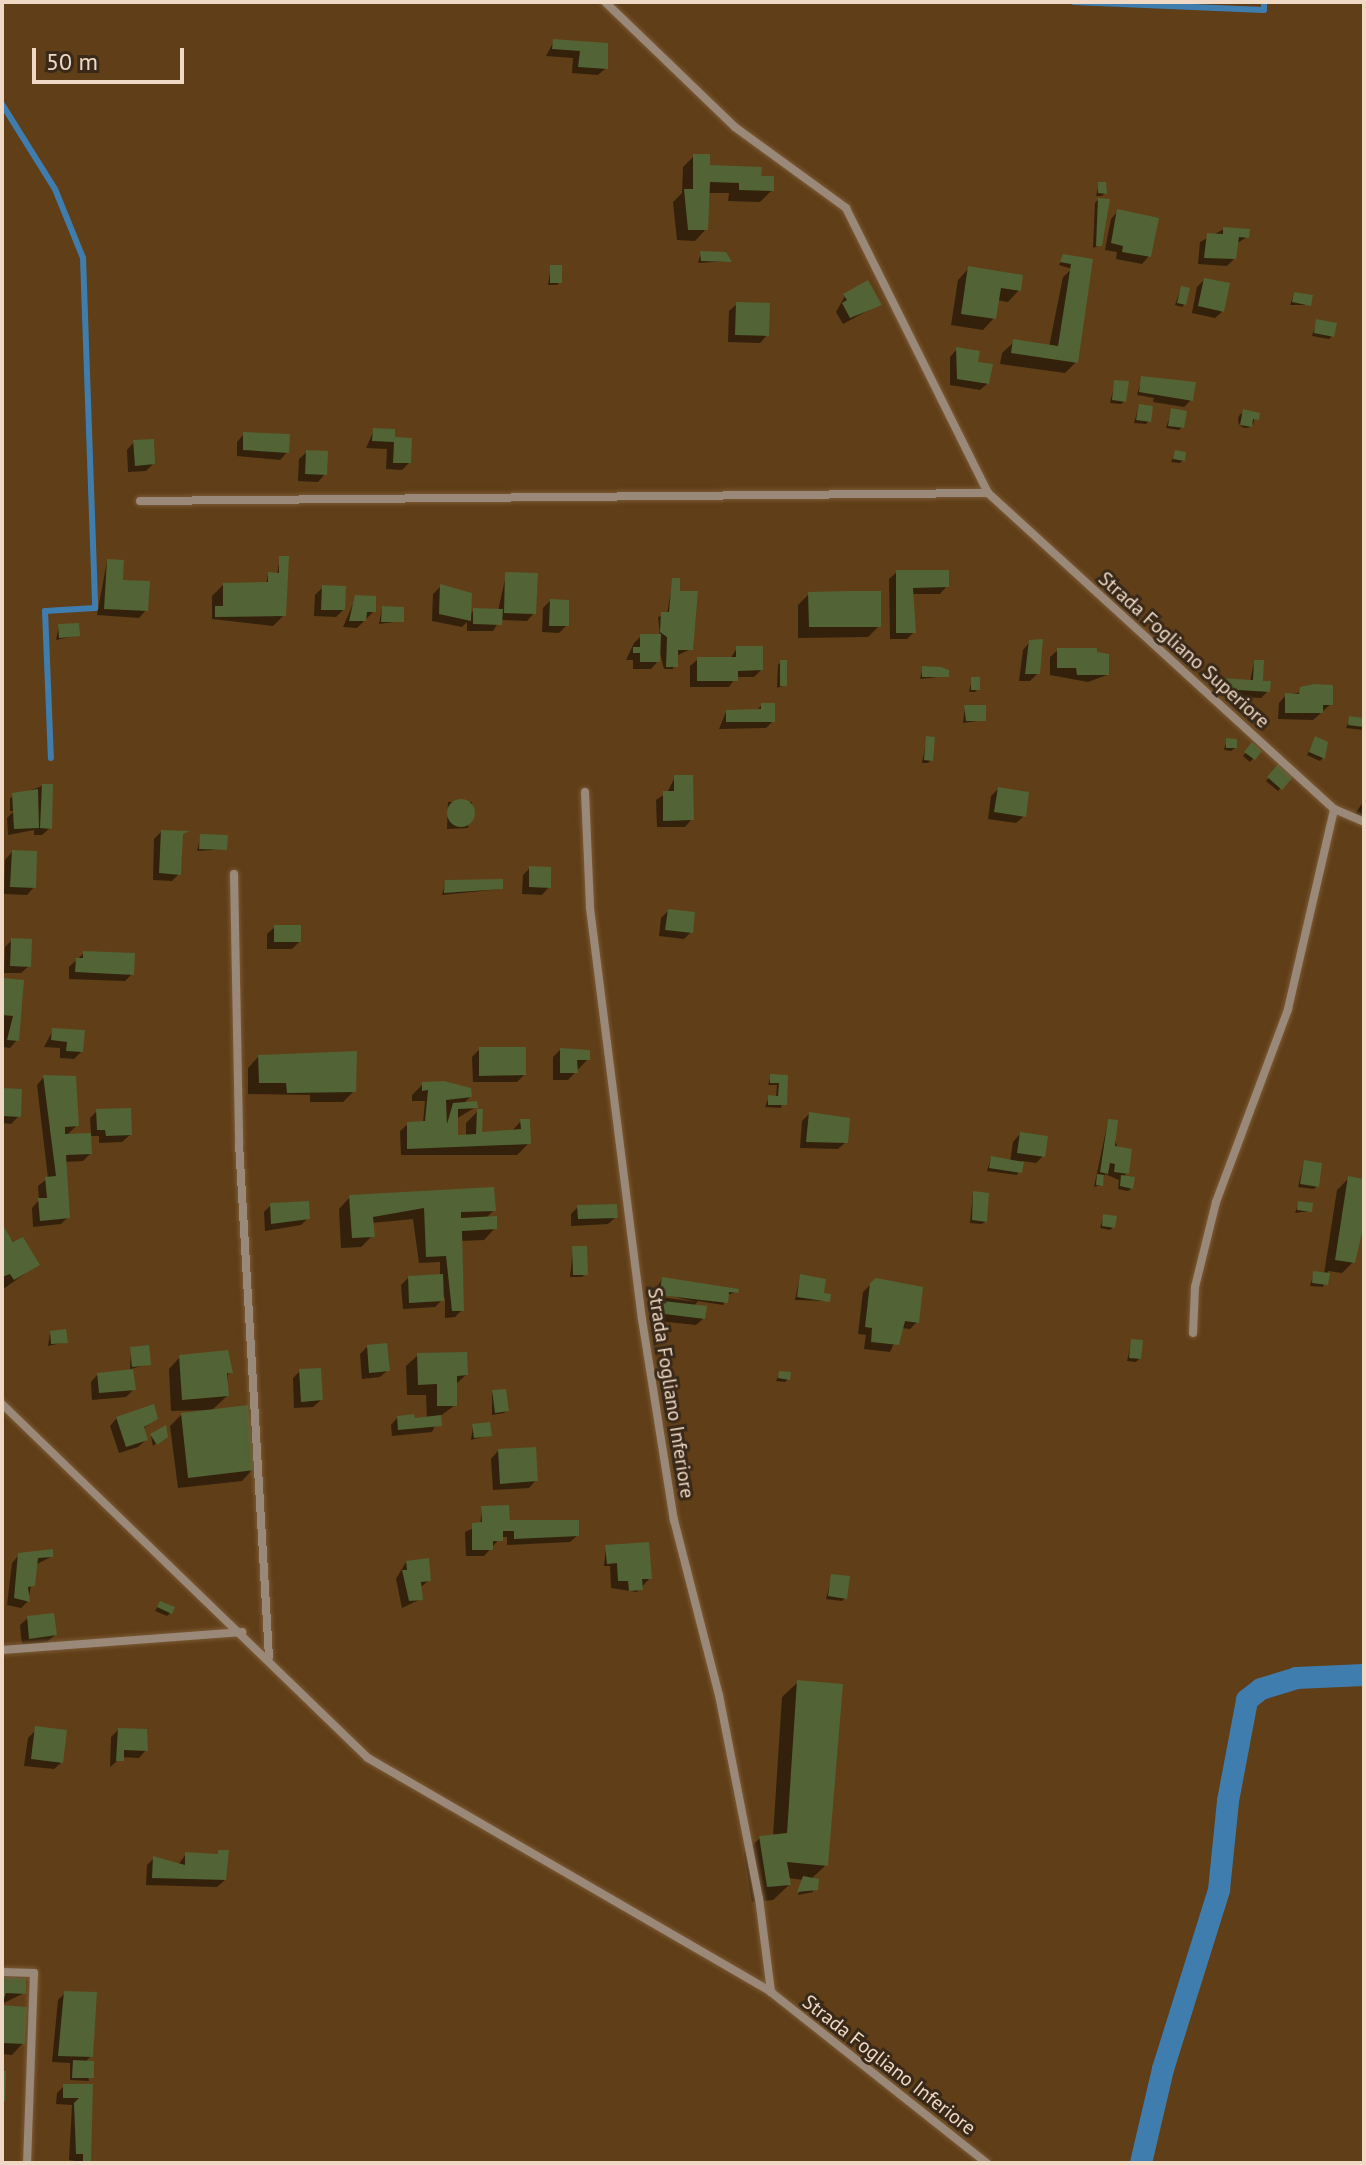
<!DOCTYPE html>
<style>
body{margin:0}
#map{position:relative;width:1366px;height:2165px;overflow:hidden;background:#603e17;font-family:"PT Sans",sans-serif}
div>[style]{position:absolute}
[style*='--x']{left:calc(var(--x)*1px);top:calc(var(--y)*1px);width:calc(var(--w)*1px);rotate:calc(var(--a)*1deg)}
.shadow>*{inset:0;background:#0007}
.round{border-radius:50%}
.stream>*{height:6px;margin:-3px;padding:0 3px;transform-origin:3px;border-radius:3px;background:#407daf}
.canal>*{height:22px;margin:-11px;padding:0 11px;transform-origin:11px;border-radius:11px;background:#407daf}
.building>*{inset:0;background:#526335}
.roads{filter:drop-shadow(0 0 2px #7a5a36) drop-shadow(0 0 2px #7a5a36)}
.minor>*{height:8px;margin:-4px;padding:0 4px;transform-origin:4px;border-radius:4px;background:#9a8878}
span{translate:-50% -50%;white-space:nowrap;text-align:center;line-height:1.15;-webkit-text-stroke:6px #392919;paint-order:stroke}
.street-label{font-size:20px;color:#efd9c5}
.frame{position:absolute;inset:0;border:4px solid #efd9c5;pointer-events:none}
.scale{position:absolute;left:32px;top:48px;width:152px;height:36px;box-sizing:border-box;border:4px solid #efd9c5;border-top:0;padding-left:10px;font-size:24px;line-height:28px;white-space:nowrap;color:#efd9c5;-webkit-text-stroke:6px #392919;paint-order:stroke}
</style>
<div id="map">
<div class="shadow">
<i style="clip-path:polygon(554px 41px,606px 44px,606px 68px,598px 75px,572px 73px,573px 58px,546px 56px)"></i>
<i style="clip-path:polygon(694px 156px,707px 167px,759px 178px,772px 190px,760px 202px,728px 201px,729px 193px,707px 193px,706px 229px,695px 241px,677px 240px,673px 202px,682px 193px,683px 167px)"></i>
<i style="clip-path:polygon(1099px 184px,1105px 193px,1102px 196px,1096px 196px)"></i>
<i style="clip-path:polygon(1098px 200px,1100px 245px,1093px 248px,1095px 203px)"></i>
<i style="clip-path:polygon(1118px 211px,1149px 256px,1142px 264px,1116px 259px,1117px 252px,1105px 250px,1111px 219px)"></i>
<i style="clip-path:polygon(1224px 229px,1247px 237px,1236px 244px,1235px 258px,1227px 266px,1198px 264px,1200px 242px)"></i>
<i style="clip-path:polygon(701px 253px,730px 261px,698px 263px)"></i>
<i style="clip-path:polygon(1064px 256px,1091px 261px,1076px 362px,1065px 373px,1000px 364px,1002px 353px,1014px 342px,1049px 347px,1063px 277px,1072px 269px,1059px 265px)"></i>
<i style="clip-path:polygon(551px 267px,560px 282px,557px 285px,548px 285px)"></i>
<i style="clip-path:polygon(969px 268px,1019px 290px,1008px 302px,997px 300px,994px 318px,983px 330px,951px 325px,958px 280px)"></i>
<i style="clip-path:polygon(1204px 280px,1223px 311px,1215px 318px,1192px 313px,1197px 287px)"></i>
<i style="clip-path:polygon(1181px 288px,1185px 304px,1182px 307px,1175px 305px)"></i>
<i style="clip-path:polygon(1294px 294px,1309px 305px,1290px 305px)"></i>
<i style="clip-path:polygon(845px 296px,880px 304px,843px 324px,836px 312px)"></i>
<i style="clip-path:polygon(737px 304px,767px 335px,760px 343px,728px 342px,729px 311px)"></i>
<i style="clip-path:polygon(1317px 321px,1332px 336px,1329px 339px,1312px 336px)"></i>
<i style="clip-path:polygon(957px 349px,976px 363px,988px 383px,980px 390px,950px 385px,950px 357px)"></i>
<i style="clip-path:polygon(1142px 378px,1191px 400px,1184px 407px,1153px 402px,1154px 398px,1137px 395px)"></i>
<i style="clip-path:polygon(1115px 382px,1125px 401px,1121px 404px,1110px 403px)"></i>
<i style="clip-path:polygon(1139px 406px,1149px 421px,1146px 424px,1134px 423px)"></i>
<i style="clip-path:polygon(1172px 410px,1182px 427px,1179px 430px,1166px 428px)"></i>
<i class="round" style="left:1238px;top:412px;width:16px;height:16px"></i>
<i style="clip-path:polygon(374px 430px,392px 439px,409px 463px,402px 470px,386px 469px,387px 449px,366px 448px)"></i>
<i style="clip-path:polygon(244px 434px,287px 452px,280px 460px,237px 456px,237px 442px)"></i>
<i style="clip-path:polygon(134px 442px,153px 464px,146px 471px,128px 472px,127px 450px)"></i>
<i style="clip-path:polygon(307px 452px,325px 474px,318px 482px,298px 481px,299px 459px)"></i>
<i style="clip-path:polygon(1176px 452px,1183px 460px,1180px 463px,1171px 462px)"></i>
<i style="clip-path:polygon(280px 558px,284px 615px,273px 626px,212px 619px,212px 596px,223px 585px,266px 584px,268px 575px,277px 575px)"></i>
<i style="clip-path:polygon(107px 561px,146px 610px,139px 618px,97px 615px)"></i>
<i style="clip-path:polygon(897px 572px,947px 586px,940px 594px,911px 594px,914px 632px,907px 639px,890px 639px,889px 579px)"></i>
<i style="clip-path:polygon(506px 575px,534px 613px,527px 621px,500px 620px,493px 631px,467px 631px,467px 622px,462px 627px,432px 621px,433px 594px,440px 587px,469px 615px,474px 610px,498px 611px)"></i>
<i style="clip-path:polygon(673px 580px,691px 649px,676px 656px,673px 669px,664px 669px,658px 645px,658px 661px,651px 669px,633px 669px,633px 660px,626px 660px,634px 643px,641px 636px,660px 636px,658px 617px,667px 614px)"></i>
<i style="clip-path:polygon(323px 587px,343px 610px,336px 617px,314px 616px,315px 595px)"></i>
<i style="clip-path:polygon(809px 594px,879px 626px,868px 637px,798px 638px,798px 605px)"></i>
<i style="clip-path:polygon(356px 597px,374px 611px,357px 628px,343px 627px)"></i>
<i style="clip-path:polygon(550px 601px,567px 625px,559px 633px,542px 632px,543px 608px)"></i>
<i style="clip-path:polygon(382px 608px,402px 621px,379px 624px)"></i>
<i style="clip-path:polygon(59px 626px,78px 635px,56px 640px)"></i>
<i style="clip-path:polygon(1030px 642px,1038px 673px,1030px 681px,1019px 681px,1023px 650px)"></i>
<i style="clip-path:polygon(737px 648px,761px 670px,754px 677px,736px 677px,729px 687px,690px 687px,690px 666px,698px 659px,730px 659px)"></i>
<i style="clip-path:polygon(1058px 650px,1107px 675px,1088px 682px,1050px 675px,1050px 657px)"></i>
<i style="clip-path:polygon(781px 662px,785px 685px,777px 688px,778px 665px)"></i>
<i style="clip-path:polygon(1254px 662px,1268px 691px,1261px 698px,1215px 695px,1213px 687px,1220px 680px,1250px 682px)"></i>
<i style="clip-path:polygon(923px 668px,947px 676px,920px 679px)"></i>
<i style="clip-path:polygon(972px 679px,978px 689px,975px 692px,969px 692px)"></i>
<i style="clip-path:polygon(1331px 687px,1331px 704px,1313px 720px,1278px 719px,1279px 703px,1286px 695px)"></i>
<i style="clip-path:polygon(762px 705px,773px 721px,766px 728px,719px 729px,726px 712px,756px 711px)"></i>
<i style="clip-path:polygon(965px 707px,984px 720px,963px 723px)"></i>
<i style="clip-path:polygon(1350px 719px,1364px 720px,1364px 730px,1346px 728px)"></i>
<i style="clip-path:polygon(927px 738px,931px 760px,928px 763px,922px 763px)"></i>
<i style="clip-path:polygon(1316px 739px,1323px 758px,1320px 761px,1307px 755px)"></i>
<i style="clip-path:polygon(1227px 740px,1235px 748px,1231px 751px,1224px 750px)"></i>
<i style="clip-path:polygon(1252px 745px,1260px 751px,1250px 762px,1243px 756px)"></i>
<i style="clip-path:polygon(1279px 767px,1290px 777px,1278px 791px,1266px 781px)"></i>
<i style="clip-path:polygon(675px 777px,692px 819px,685px 827px,657px 827px,656px 800px,667px 793px)"></i>
<i style="clip-path:polygon(42px 786px,50px 828px,42px 835px,34px 835px,34px 830px,8px 835px,7px 818px,14px 811px,10px 811px,10px 798px)"></i>
<i style="clip-path:polygon(998px 789px,1024px 816px,1016px 823px,988px 819px,991px 796px)"></i>
<i style="clip-path:polygon(1364px 801px,1364px 819px,1354px 815px)"></i>
<i style="clip-path:polygon(448px 802px,472px 802px,468px 828px,447px 829px)"></i>
<i style="clip-path:polygon(161px 832px,179px 874px,172px 881px,153px 880px,154px 839px)"></i>
<i style="clip-path:polygon(201px 836px,225px 849px,197px 851px)"></i>
<i style="clip-path:polygon(12px 852px,34px 887px,27px 895px,4px 894px,5px 860px)"></i>
<i style="clip-path:polygon(530px 868px,549px 887px,542px 895px,522px 894px,523px 875px)"></i>
<i style="clip-path:polygon(446px 882px,501px 889px,442px 895px)"></i>
<i style="clip-path:polygon(668px 911px,691px 932px,684px 939px,659px 936px,661px 918px)"></i>
<i style="clip-path:polygon(275px 927px,299px 942px,292px 949px,267px 949px,267px 934px)"></i>
<i style="clip-path:polygon(12px 940px,29px 966px,21px 973px,4px 973px,5px 947px)"></i>
<i style="clip-path:polygon(84px 953px,132px 974px,125px 981px,69px 979px,69px 967px)"></i>
<i style="clip-path:polygon(4px 981px,22px 982px,17px 1040px,10px 1048px,2px 1047px)"></i>
<i style="clip-path:polygon(53px 1030px,81px 1052px,74px 1059px,60px 1058px,60px 1048px,44px 1047px)"></i>
<i style="clip-path:polygon(480px 1049px,524px 1075px,517px 1082px,473px 1082px,472px 1057px)"></i>
<i style="clip-path:polygon(560px 1050px,588px 1059px,568px 1080px,553px 1080px,553px 1057px)"></i>
<i style="clip-path:polygon(259px 1056px,354px 1091px,343px 1102px,310px 1102px,310px 1095px,248px 1094px,248px 1068px)"></i>
<i style="clip-path:polygon(771px 1076px,786px 1077px,781px 1108px,765px 1107px,769px 1097px,776px 1097px,777px 1085px,768px 1085px)"></i>
<i style="clip-path:polygon(44px 1077px,77px 1125px,66px 1136px,91px 1135px,90px 1118px,97px 1111px,130px 1135px,122px 1142px,99px 1143px,99px 1136px,89px 1136px,90px 1154px,83px 1161px,64px 1162px,68px 1217px,61px 1224px,33px 1227px,32px 1208px,39px 1200px,38px 1186px,48px 1178px,37px 1085px)"></i>
<i style="clip-path:polygon(423px 1084px,470px 1097px,462px 1105px,476px 1107px,456px 1119px,456px 1137px,466px 1137px,466px 1123px,478px 1111px,480px 1135px,511px 1132px,521px 1121px,529px 1143px,517px 1155px,401px 1155px,400px 1131px,408px 1124px,423px 1123px,425px 1101px,412px 1101px,412px 1095px)"></i>
<i style="clip-path:polygon(2px 1090px,19px 1116px,11px 1124px,2px 1123px)"></i>
<i style="clip-path:polygon(809px 1114px,846px 1142px,838px 1149px,800px 1148px,802px 1121px)"></i>
<i style="clip-path:polygon(1108px 1121px,1127px 1173px,1123px 1177px,1132px 1188px,1128px 1191px,1118px 1189px,1119px 1180px,1105px 1174px,1101px 1185px,1094px 1187px)"></i>
<i style="clip-path:polygon(1020px 1134px,1043px 1156px,1036px 1163px,1022px 1161px,1017px 1175px,987px 1171px,991px 1158px,1010px 1162px,1013px 1142px)"></i>
<i style="clip-path:polygon(1304px 1162px,1317px 1186px,1314px 1189px,1298px 1187px)"></i>
<i style="clip-path:polygon(1349px 1178px,1364px 1181px,1364px 1227px,1359px 1226px,1353px 1262px,1342px 1273px,1328px 1271px,1323px 1287px,1310px 1286px,1314px 1273px,1324px 1274px,1337px 1190px)"></i>
<i style="clip-path:polygon(973px 1193px,986px 1221px,982px 1224px,970px 1223px)"></i>
<i style="clip-path:polygon(350px 1197px,494px 1210px,485px 1219px,495px 1228px,484px 1240px,460px 1241px,462px 1310px,455px 1317px,445px 1318px,445px 1297px,435px 1307px,403px 1309px,401px 1285px,408px 1278px,440px 1276px,440px 1262px,419px 1263px,413px 1219px,372px 1223px,372px 1236px,361px 1247px,341px 1248px,339px 1209px)"></i>
<i style="clip-path:polygon(1299px 1203px,1310px 1211px,1295px 1213px)"></i>
<i style="clip-path:polygon(271px 1205px,308px 1218px,301px 1225px,265px 1231px,264px 1212px)"></i>
<i style="clip-path:polygon(578px 1207px,616px 1217px,608px 1224px,571px 1226px,571px 1214px)"></i>
<i style="clip-path:polygon(1104px 1216px,1113px 1227px,1110px 1230px,1100px 1228px)"></i>
<i style="clip-path:polygon(2px 1230px,37px 1265px,2px 1290px)"></i>
<i style="clip-path:polygon(573px 1248px,586px 1274px,582px 1277px,570px 1277px)"></i>
<i style="clip-path:polygon(800px 1277px,822px 1295px,828px 1301px,795px 1300px)"></i>
<i style="clip-path:polygon(662px 1279px,737px 1292px,727px 1295px,723px 1305px,698px 1301px,693px 1307px,704px 1318px,696px 1325px,649px 1320px,654px 1296px,696px 1302px,654px 1292px)"></i>
<i style="clip-path:polygon(871px 1284px,917px 1322px,910px 1329px,901px 1328px,890px 1352px,864px 1349px,866px 1335px,858px 1334px,863px 1292px)"></i>
<i style="clip-path:polygon(50px 1333px,66px 1342px,48px 1346px)"></i>
<i style="clip-path:polygon(1132px 1341px,1139px 1359px,1136px 1362px,1127px 1361px)"></i>
<i style="clip-path:polygon(367px 1347px,388px 1370px,380px 1377px,362px 1379px,360px 1354px)"></i>
<i style="clip-path:polygon(131px 1349px,148px 1364px,131px 1369px,134px 1389px,126px 1397px,92px 1400px,91px 1382px,98px 1374px,130px 1372px)"></i>
<i style="clip-path:polygon(229px 1355px,227px 1396px,212px 1410px,171px 1411px,169px 1369px,180px 1357px)"></i>
<i style="clip-path:polygon(418px 1355px,466px 1375px,455px 1385px,455px 1405px,439px 1417px,432px 1432px,392px 1436px,391px 1425px,398px 1417px,427px 1419px,426px 1395px,407px 1395px,406px 1366px)"></i>
<i style="clip-path:polygon(300px 1371px,321px 1400px,313px 1407px,294px 1408px,293px 1378px)"></i>
<i style="clip-path:polygon(780px 1373px,788px 1379px,785px 1382px,776px 1381px)"></i>
<i style="clip-path:polygon(492px 1392px,507px 1410px,504px 1413px,492px 1415px)"></i>
<i style="clip-path:polygon(182px 1414px,253px 1469px,242px 1481px,178px 1488px,170px 1426px)"></i>
<i style="clip-path:polygon(117px 1418px,156px 1418px,143px 1429px,146px 1440px,138px 1447px,119px 1453px,110px 1426px)"></i>
<i style="clip-path:polygon(473px 1426px,490px 1435px,471px 1440px)"></i>
<i style="clip-path:polygon(151px 1436px,162px 1439px,153px 1446px)"></i>
<i style="clip-path:polygon(498px 1451px,536px 1480px,529px 1488px,493px 1490px,491px 1459px)"></i>
<i style="clip-path:polygon(482px 1508px,504px 1524px,578px 1535px,570px 1542px,507px 1545px,507px 1537px,501px 1537px,484px 1556px,466px 1556px,465px 1532px,480px 1525px)"></i>
<i style="clip-path:polygon(606px 1547px,650px 1578px,637px 1592px,611px 1588px,610px 1566px,604px 1566px)"></i>
<i style="clip-path:polygon(19px 1555px,51px 1557px,35px 1565px,28px 1601px,21px 1608px,7px 1605px,12px 1563px)"></i>
<i style="clip-path:polygon(406px 1562px,429px 1580px,421px 1587px,421px 1599px,402px 1608px,396px 1579px)"></i>
<i style="clip-path:polygon(832px 1576px,845px 1598px,842px 1601px,826px 1599px)"></i>
<i style="clip-path:polygon(160px 1603px,170px 1613px,167px 1616px,155px 1611px)"></i>
<i style="clip-path:polygon(28px 1618px,55px 1635px,47px 1642px,22px 1645px,20px 1625px)"></i>
<i style="clip-path:polygon(798px 1682px,826px 1865px,811px 1879px,813px 1892px,798px 1895px,804px 1880px,788px 1878px,789px 1885px,773px 1900px,752px 1902px,744px 1853px,760px 1838px,773px 1836px,782px 1697px)"></i>
<i style="clip-path:polygon(118px 1730px,146px 1750px,139px 1758px,122px 1757px,110px 1767px,111px 1737px)"></i>
<i style="clip-path:polygon(35px 1731px,62px 1762px,54px 1769px,24px 1766px,28px 1738px)"></i>
<i style="clip-path:polygon(186px 1854px,225px 1880px,217px 1887px,146px 1885px,147px 1865px,154px 1858px,178px 1865px)"></i>
<i style="clip-path:polygon(2px 1979px,24px 1993px,2px 2004px)"></i>
<i style="clip-path:polygon(65px 1993px,91px 2056px,85px 2062px,89px 2081px,70px 2080px,70px 2063px,52px 2062px,58px 2000px)"></i>
<i style="clip-path:polygon(2px 2007px,23px 2043px,12px 2055px,2px 2054px)"></i>
<i style="clip-path:polygon(64px 2086px,91px 2086px,89px 2163px,69px 2160px,72px 2105px,56px 2104px,57px 2093px)"></i>
</div>
<div class="stream">
<i style="--x:1074;--y:2;--w:190;--a:2.4"></i>
<i style="--x:1264;--y:10;--w:8;--a:-90"></i>
<i style="--x:2;--y:104;--w:100;--a:58.1"></i>
<i style="--x:55;--y:189;--w:74;--a:67.9"></i>
<i style="--x:83;--y:258;--w:350;--a:88"></i>
<i style="--x:95;--y:608;--w:50;--a:176.6"></i>
<i style="--x:45;--y:611;--w:147;--a:87.7"></i>
</div>
<div class="canal">
<i style="--x:1141;--y:2163;--w:97;--a:-76.8"></i>
<i style="--x:1163;--y:2069;--w:188;--a:-72.6"></i>
<i style="--x:1219;--y:1890;--w:89;--a:-84.2"></i>
<i style="--x:1228;--y:1801;--w:103;--a:-79.3"></i>
<i style="--x:1247;--y:1700;--w:18;--a:-38"></i>
<i style="--x:1261;--y:1689;--w:37;--a:-17"></i>
<i style="--x:1296;--y:1678;--w:68;--a:-2.5"></i>
</div>
<div class="building">
<i style="clip-path:polygon(553px 39px,608px 43px,608px 69px,578px 67px,580px 51px,552px 49px)"></i>
<i style="clip-path:polygon(693px 154px,710px 154px,710px 165px,762px 167px,761px 176px,774px 176px,774px 191px,739px 190px,739px 183px,710px 182px,708px 230px,688px 230px,684px 189px,693px 189px)"></i>
<i style="clip-path:polygon(1098px 182px,1106px 182px,1107px 194px,1098px 193px)"></i>
<i style="clip-path:polygon(1098px 198px,1110px 199px,1102px 246px,1096px 246px)"></i>
<i style="clip-path:polygon(1117px 209px,1159px 218px,1151px 257px,1122px 252px,1123px 246px,1111px 243px)"></i>
<i style="clip-path:polygon(1223px 227px,1250px 229px,1249px 238px,1239px 237px,1236px 259px,1204px 258px,1207px 233px,1223px 234px)"></i>
<i style="clip-path:polygon(700px 251px,726px 252px,732px 262px,701px 261px)"></i>
<i style="clip-path:polygon(1063px 254px,1093px 259px,1078px 363px,1011px 353px,1013px 339px,1058px 346px,1071px 264px,1060px 262px)"></i>
<i style="clip-path:polygon(550px 265px,562px 265px,562px 283px,550px 283px)"></i>
<i style="clip-path:polygon(968px 266px,1023px 275px,1021px 291px,1001px 288px,996px 319px,961px 314px)"></i>
<i style="clip-path:polygon(1204px 278px,1230px 283px,1224px 312px,1198px 306px)"></i>
<i style="clip-path:polygon(868px 280px,882px 305px,850px 318px,842px 303px,847px 300px,843px 294px)"></i>
<i style="clip-path:polygon(1181px 286px,1190px 288px,1186px 305px,1177px 303px)"></i>
<i style="clip-path:polygon(1294px 292px,1313px 295px,1311px 306px,1292px 302px)"></i>
<i style="clip-path:polygon(736px 302px,770px 303px,769px 336px,735px 335px)"></i>
<i style="clip-path:polygon(1316px 319px,1337px 323px,1334px 337px,1314px 333px)"></i>
<i style="clip-path:polygon(956px 347px,980px 351px,978px 362px,993px 364px,989px 384px,957px 379px)"></i>
<i style="clip-path:polygon(1141px 376px,1196px 382px,1193px 401px,1139px 392px)"></i>
<i style="clip-path:polygon(1114px 380px,1129px 381px,1126px 402px,1112px 400px)"></i>
<i style="clip-path:polygon(1139px 404px,1153px 406px,1151px 422px,1136px 420px)"></i>
<i style="clip-path:polygon(1171px 408px,1187px 411px,1184px 428px,1168px 426px)"></i>
<i style="clip-path:polygon(1243px 409px,1260px 413px,1259px 420px,1253px 419px,1252px 427px,1240px 425px)"></i>
<i style="clip-path:polygon(373px 428px,395px 429px,395px 437px,412px 438px,411px 463px,393px 463px,394px 442px,372px 441px)"></i>
<i style="clip-path:polygon(243px 432px,290px 434px,289px 453px,243px 450px)"></i>
<i style="clip-path:polygon(154px 439px,155px 464px,135px 466px,133px 440px)"></i>
<i style="clip-path:polygon(306px 450px,328px 451px,327px 475px,305px 474px)"></i>
<i style="clip-path:polygon(1175px 450px,1186px 452px,1185px 461px,1173px 459px)"></i>
<i style="clip-path:polygon(279px 556px,289px 556px,286px 616px,215px 617px,215px 606px,223px 606px,223px 583px,268px 582px,268px 572px,279px 573px)"></i>
<i style="clip-path:polygon(107px 559px,124px 560px,123px 580px,150px 581px,148px 611px,104px 609px)"></i>
<i style="clip-path:polygon(896px 570px,949px 570px,949px 587px,913px 588px,916px 633px,896px 633px)"></i>
<i style="clip-path:polygon(505px 572px,538px 573px,536px 614px,504px 613px)"></i>
<i style="clip-path:polygon(672px 578px,680px 578px,680px 591px,698px 591px,693px 650px,678px 650px,678px 667px,666px 667px,667px 637px,660px 632px,661px 612px,669px 612px)"></i>
<i style="clip-path:polygon(440px 584px,472px 593px,471px 621px,439px 614px)"></i>
<i style="clip-path:polygon(322px 585px,346px 586px,345px 610px,321px 610px)"></i>
<i style="clip-path:polygon(847px 591px,881px 591px,881px 627px,809px 627px,808px 592px)"></i>
<i style="clip-path:polygon(355px 595px,376px 596px,376px 612px,367px 612px,366px 621px,349px 621px)"></i>
<i style="clip-path:polygon(550px 599px,569px 600px,569px 626px,549px 626px)"></i>
<i style="clip-path:polygon(382px 606px,404px 607px,404px 622px,381px 622px)"></i>
<i style="clip-path:polygon(473px 608px,503px 609px,502px 625px,473px 624px)"></i>
<i style="clip-path:polygon(79px 623px,80px 636px,59px 638px,58px 624px)"></i>
<i style="clip-path:polygon(640px 634px,661px 634px,660px 662px,640px 662px,640px 653px,633px 653px,633px 647px,640px 647px)"></i>
<i style="clip-path:polygon(1043px 639px,1040px 674px,1025px 674px,1029px 640px)"></i>
<i style="clip-path:polygon(736px 646px,763px 646px,763px 670px,738px 671px,738px 681px,697px 681px,697px 657px,736px 657px)"></i>
<i style="clip-path:polygon(1057px 648px,1097px 648px,1097px 652px,1109px 654px,1109px 675px,1077px 675px,1076px 668px,1057px 668px)"></i>
<i style="clip-path:polygon(780px 660px,787px 660px,787px 686px,780px 686px)"></i>
<i style="clip-path:polygon(1254px 660px,1264px 660px,1263px 681px,1271px 681px,1270px 692px,1222px 689px,1219px 678px,1253px 680px)"></i>
<i style="clip-path:polygon(922px 666px,941px 667px,949px 670px,949px 677px,922px 677px)"></i>
<i style="clip-path:polygon(971px 677px,980px 677px,980px 690px,971px 690px)"></i>
<i style="clip-path:polygon(1314px 684px,1333px 685px,1333px 705px,1323px 705px,1323px 713px,1285px 713px,1285px 693px,1299px 694px,1300px 687px)"></i>
<i style="clip-path:polygon(761px 703px,775px 703px,775px 722px,726px 722px,726px 710px,761px 709px)"></i>
<i style="clip-path:polygon(964px 705px,986px 705px,986px 721px,966px 721px)"></i>
<i style="clip-path:polygon(1349px 716px,1364px 718px,1364px 727px,1348px 725px)"></i>
<i style="clip-path:polygon(926px 736px,935px 737px,933px 761px,924px 760px)"></i>
<i style="clip-path:polygon(1315px 736px,1328px 742px,1325px 759px,1309px 752px)"></i>
<i style="clip-path:polygon(1226px 738px,1237px 739px,1237px 748px,1226px 748px)"></i>
<i style="clip-path:polygon(1252px 742px,1262px 751px,1255px 760px,1244px 752px)"></i>
<i style="clip-path:polygon(1278px 764px,1293px 777px,1282px 790px,1267px 777px)"></i>
<i style="clip-path:polygon(674px 775px,693px 775px,694px 820px,663px 821px,663px 791px,674px 791px)"></i>
<i style="clip-path:polygon(42px 784px,53px 784px,52px 829px,40px 828px)"></i>
<i style="clip-path:polygon(998px 787px,1029px 792px,1026px 817px,994px 812px)"></i>
<i style="clip-path:polygon(38px 789px,39px 828px,14px 829px,12px 793px)"></i>
<i class="round" style="left:447px;top:799px;width:28px;height:28px"></i>
<i style="clip-path:polygon(161px 830px,190px 831px,183px 834px,181px 875px,159px 873px)"></i>
<i style="clip-path:polygon(200px 834px,228px 835px,227px 850px,199px 849px)"></i>
<i style="clip-path:polygon(12px 850px,37px 851px,36px 888px,10px 887px)"></i>
<i style="clip-path:polygon(529px 866px,551px 867px,551px 888px,529px 887px)"></i>
<i style="clip-path:polygon(503px 879px,503px 889px,444px 893px,445px 880px)"></i>
<i style="clip-path:polygon(668px 909px,695px 912px,693px 933px,665px 930px)"></i>
<i style="clip-path:polygon(274px 925px,301px 925px,301px 942px,274px 942px)"></i>
<i style="clip-path:polygon(11px 938px,32px 939px,31px 967px,10px 966px)"></i>
<i style="clip-path:polygon(83px 951px,135px 953px,134px 975px,75px 972px,76px 958px,83px 958px)"></i>
<i style="clip-path:polygon(3px 978px,24px 980px,19px 1041px,7px 1040px,13px 1016px,2px 1015px)"></i>
<i style="clip-path:polygon(52px 1028px,85px 1030px,83px 1052px,66px 1051px,67px 1042px,51px 1040px)"></i>
<i style="clip-path:polygon(479px 1047px,526px 1047px,526px 1075px,479px 1076px)"></i>
<i style="clip-path:polygon(560px 1048px,590px 1050px,590px 1060px,577px 1060px,578px 1073px,560px 1073px)"></i>
<i style="clip-path:polygon(357px 1051px,356px 1092px,287px 1093px,286px 1083px,259px 1083px,258px 1055px)"></i>
<i style="clip-path:polygon(770px 1074px,788px 1075px,787px 1105px,768px 1105px,768px 1095px,778px 1096px,779px 1083px,770px 1083px)"></i>
<i style="clip-path:polygon(43px 1075px,76px 1076px,79px 1126px,65px 1127px,65px 1134px,91px 1133px,92px 1154px,66px 1155px,70px 1218px,40px 1221px,38px 1198px,47px 1198px,45px 1177px,56px 1176px)"></i>
<i style="clip-path:polygon(444px 1081px,471px 1088px,472px 1097px,446px 1100px,447px 1124px,453px 1103px,477px 1101px,478px 1108px,458px 1109px,458px 1135px,476px 1134px,477px 1109px,483px 1109px,482px 1132px,521px 1129px,520px 1119px,530px 1119px,531px 1144px,407px 1149px,407px 1122px,425px 1121px,428px 1090px,422px 1091px,422px 1082px)"></i>
<i style="clip-path:polygon(2px 1088px,22px 1089px,21px 1117px,2px 1116px)"></i>
<i style="clip-path:polygon(131px 1108px,132px 1135px,106px 1136px,105px 1130px,97px 1130px,96px 1109px)"></i>
<i style="clip-path:polygon(809px 1112px,850px 1118px,848px 1143px,806px 1142px)"></i>
<i style="clip-path:polygon(1108px 1119px,1118px 1120px,1115px 1146px,1132px 1149px,1129px 1174px,1114px 1172px,1115px 1164px,1110px 1163px,1108px 1174px,1100px 1172px)"></i>
<i style="clip-path:polygon(1020px 1132px,1048px 1136px,1045px 1157px,1017px 1153px)"></i>
<i style="clip-path:polygon(991px 1156px,1024px 1162px,1022px 1173px,989px 1168px)"></i>
<i style="clip-path:polygon(1304px 1160px,1322px 1163px,1319px 1187px,1300px 1184px)"></i>
<i style="clip-path:polygon(1097px 1174px,1104px 1175px,1103px 1186px,1096px 1185px)"></i>
<i style="clip-path:polygon(1121px 1175px,1135px 1177px,1133px 1189px,1120px 1186px)"></i>
<i style="clip-path:polygon(1348px 1176px,1364px 1179px,1364px 1224px,1355px 1263px,1335px 1260px)"></i>
<i style="clip-path:polygon(494px 1187px,496px 1211px,461px 1212px,461px 1218px,497px 1216px,497px 1229px,462px 1231px,464px 1311px,452px 1311px,446px 1256px,426px 1257px,424px 1208px,373px 1217px,375px 1237px,352px 1238px,349px 1195px)"></i>
<i style="clip-path:polygon(973px 1191px,989px 1193px,987px 1222px,972px 1220px)"></i>
<i style="clip-path:polygon(309px 1201px,310px 1219px,271px 1224px,270px 1203px)"></i>
<i style="clip-path:polygon(1298px 1201px,1313px 1203px,1312px 1212px,1297px 1210px)"></i>
<i style="clip-path:polygon(617px 1204px,618px 1218px,578px 1219px,577px 1205px)"></i>
<i style="clip-path:polygon(1103px 1214px,1117px 1216px,1115px 1228px,1102px 1226px)"></i>
<i style="clip-path:polygon(2px 1224px,13px 1242px,23px 1237px,40px 1265px,14px 1280px,10px 1274px,2px 1277px)"></i>
<i style="clip-path:polygon(572px 1246px,587px 1246px,588px 1275px,573px 1275px)"></i>
<i style="clip-path:polygon(1313px 1271px,1330px 1273px,1328px 1285px,1312px 1283px)"></i>
<i style="clip-path:polygon(443px 1274px,444px 1301px,409px 1303px,408px 1276px)"></i>
<i style="clip-path:polygon(800px 1274px,826px 1279px,824px 1293px,831px 1294px,830px 1302px,797px 1297px)"></i>
<i style="clip-path:polygon(662px 1277px,739px 1289px,738px 1293px,729px 1292px,728px 1303px,659px 1295px)"></i>
<i style="clip-path:polygon(876px 1278px,923px 1287px,919px 1323px,905px 1321px,899px 1345px,871px 1342px,872px 1328px,865px 1327px,870px 1283px)"></i>
<i style="clip-path:polygon(654px 1300px,707px 1306px,705px 1319px,656px 1313px)"></i>
<i style="clip-path:polygon(66px 1329px,68px 1343px,51px 1344px,50px 1331px)"></i>
<i style="clip-path:polygon(1131px 1339px,1143px 1340px,1141px 1359px,1129px 1358px)"></i>
<i style="clip-path:polygon(387px 1343px,390px 1371px,369px 1373px,367px 1345px)"></i>
<i style="clip-path:polygon(149px 1345px,151px 1365px,132px 1367px,130px 1347px)"></i>
<i style="clip-path:polygon(228px 1350px,233px 1373px,227px 1373px,229px 1396px,182px 1400px,179px 1355px)"></i>
<i style="clip-path:polygon(467px 1352px,468px 1375px,457px 1376px,457px 1406px,437px 1406px,437px 1384px,418px 1385px,417px 1353px)"></i>
<i style="clip-path:polygon(321px 1368px,323px 1400px,301px 1402px,299px 1369px)"></i>
<i style="clip-path:polygon(133px 1369px,136px 1390px,99px 1393px,97px 1373px)"></i>
<i style="clip-path:polygon(779px 1371px,791px 1372px,790px 1380px,778px 1378px)"></i>
<i style="clip-path:polygon(506px 1389px,509px 1411px,495px 1413px,492px 1390px)"></i>
<i style="clip-path:polygon(154px 1404px,158px 1419px,144px 1427px,148px 1440px,126px 1447px,116px 1417px)"></i>
<i style="clip-path:polygon(248px 1405px,255px 1470px,188px 1478px,181px 1413px)"></i>
<i style="clip-path:polygon(414px 1414px,415px 1418px,441px 1415px,442px 1426px,398px 1430px,397px 1416px)"></i>
<i style="clip-path:polygon(490px 1422px,492px 1436px,474px 1438px,472px 1424px)"></i>
<i style="clip-path:polygon(166px 1425px,168px 1437px,157px 1445px,150px 1434px)"></i>
<i style="clip-path:polygon(536px 1447px,538px 1481px,500px 1484px,498px 1449px)"></i>
<i style="clip-path:polygon(509px 1505px,510px 1520px,579px 1520px,579px 1536px,514px 1539px,514px 1531px,503px 1531px,503px 1541px,493px 1541px,493px 1550px,472px 1550px,472px 1523px,482px 1522px,481px 1506px)"></i>
<i style="clip-path:polygon(649px 1542px,652px 1579px,642px 1579px,643px 1590px,629px 1591px,628px 1581px,618px 1581px,617px 1563px,607px 1564px,605px 1545px)"></i>
<i style="clip-path:polygon(53px 1549px,53px 1557px,38px 1558px,35px 1586px,28px 1587px,30px 1602px,14px 1598px,18px 1553px)"></i>
<i style="clip-path:polygon(429px 1558px,431px 1581px,421px 1582px,423px 1600px,409px 1601px,402px 1570px,407px 1570px,406px 1561px)"></i>
<i style="clip-path:polygon(831px 1574px,850px 1576px,847px 1599px,828px 1596px)"></i>
<i style="clip-path:polygon(160px 1601px,175px 1607px,172px 1614px,157px 1607px)"></i>
<i style="clip-path:polygon(54px 1613px,57px 1635px,29px 1639px,27px 1616px)"></i>
<i style="clip-path:polygon(797px 1680px,843px 1684px,828px 1866px,787px 1862px,791px 1885px,767px 1887px,759px 1836px,787px 1833px)"></i>
<i style="clip-path:polygon(35px 1726px,67px 1730px,63px 1763px,31px 1759px)"></i>
<i style="clip-path:polygon(118px 1728px,147px 1729px,148px 1751px,124px 1750px,124px 1761px,116px 1761px)"></i>
<i style="clip-path:polygon(218px 1850px,229px 1850px,226px 1880px,152px 1878px,153px 1856px,185px 1865px,185px 1852px,218px 1854px)"></i>
<i style="clip-path:polygon(803px 1876px,819px 1879px,818px 1890px,797px 1892px)"></i>
<i style="clip-path:polygon(2px 1977px,26px 1978px,26px 1994px,6px 1993px,2px 2003px)"></i>
<i style="clip-path:polygon(64px 1991px,97px 1992px,93px 2057px,58px 2056px)"></i>
<i style="clip-path:polygon(2px 2005px,27px 2007px,25px 2044px,2px 2043px)"></i>
<i style="clip-path:polygon(73px 2060px,94px 2061px,94px 2078px,72px 2078px)"></i>
<i style="clip-path:polygon(2px 2071px,6px 2071px,5px 2101px,2px 2101px)"></i>
<i style="clip-path:polygon(63px 2084px,93px 2084px,91px 2163px,83px 2163px,83px 2154px,76px 2154px,74px 2103px,79px 2098px,63px 2098px)"></i>
</div>
<div class="roads">
<div class="minor">
<i style="--x:988;--y:493;--w:469;--a:42.4"></i>
<i style="--x:1334;--y:809;--w:33;--a:23"></i>
<i style="--x:140;--y:501;--w:848;--a:-0.54"></i>
<i style="--x:988;--y:493;--w:318;--a:-116.5"></i>
<i style="--x:846;--y:208;--w:137;--a:-143.9"></i>
<i style="--x:735;--y:127;--w:180;--a:-136.1"></i>
<i style="--x:585;--y:792;--w:116;--a:87.5"></i>
<i style="--x:590;--y:908;--w:414;--a:82.8"></i>
<i style="--x:642;--y:1319;--w:204;--a:81"></i>
<i style="--x:674;--y:1520;--w:181;--a:75.6"></i>
<i style="--x:719;--y:1695;--w:207;--a:78.9"></i>
<i style="--x:759;--y:1898;--w:95;--a:82.7"></i>
<i style="--x:234;--y:874;--w:269;--a:88.9"></i>
<i style="--x:239;--y:1143;--w:515;--a:86.66"></i>
<i style="--x:1193;--y:1333;--w:46;--a:-87.5"></i>
<i style="--x:1195;--y:1287;--w:88;--a:-76.1"></i>
<i style="--x:1216;--y:1202;--w:206;--a:-69.5"></i>
<i style="--x:1288;--y:1009;--w:205;--a:-77"></i>
<i style="--x:2;--y:1404;--w:509;--a:44.05"></i>
<i style="--x:368;--y:1758;--w:466;--a:30.1"></i>
<i style="--x:771;--y:1992;--w:275;--a:38.4"></i>
<i style="--x:2;--y:1650;--w:241;--a:-4.3"></i>
<i style="--x:2;--y:1972;--w:32;--a:2"></i>
<i style="--x:34;--y:1973;--w:190;--a:92.1"></i>
</div>
</div>
<div class="street-label">
<span style="left:1184px;top:650px;rotate:42deg">Strada Fogliano Superiore</span>
<span style="left:671px;top:1393px;rotate:81deg">Strada Fogliano Inferiore</span>
<span style="left:889px;top:2065px;rotate:38deg">Strada Fogliano Inferiore</span>
</div>
<div class="frame"></div>
<div class="scale">50 m</div>
</div>
